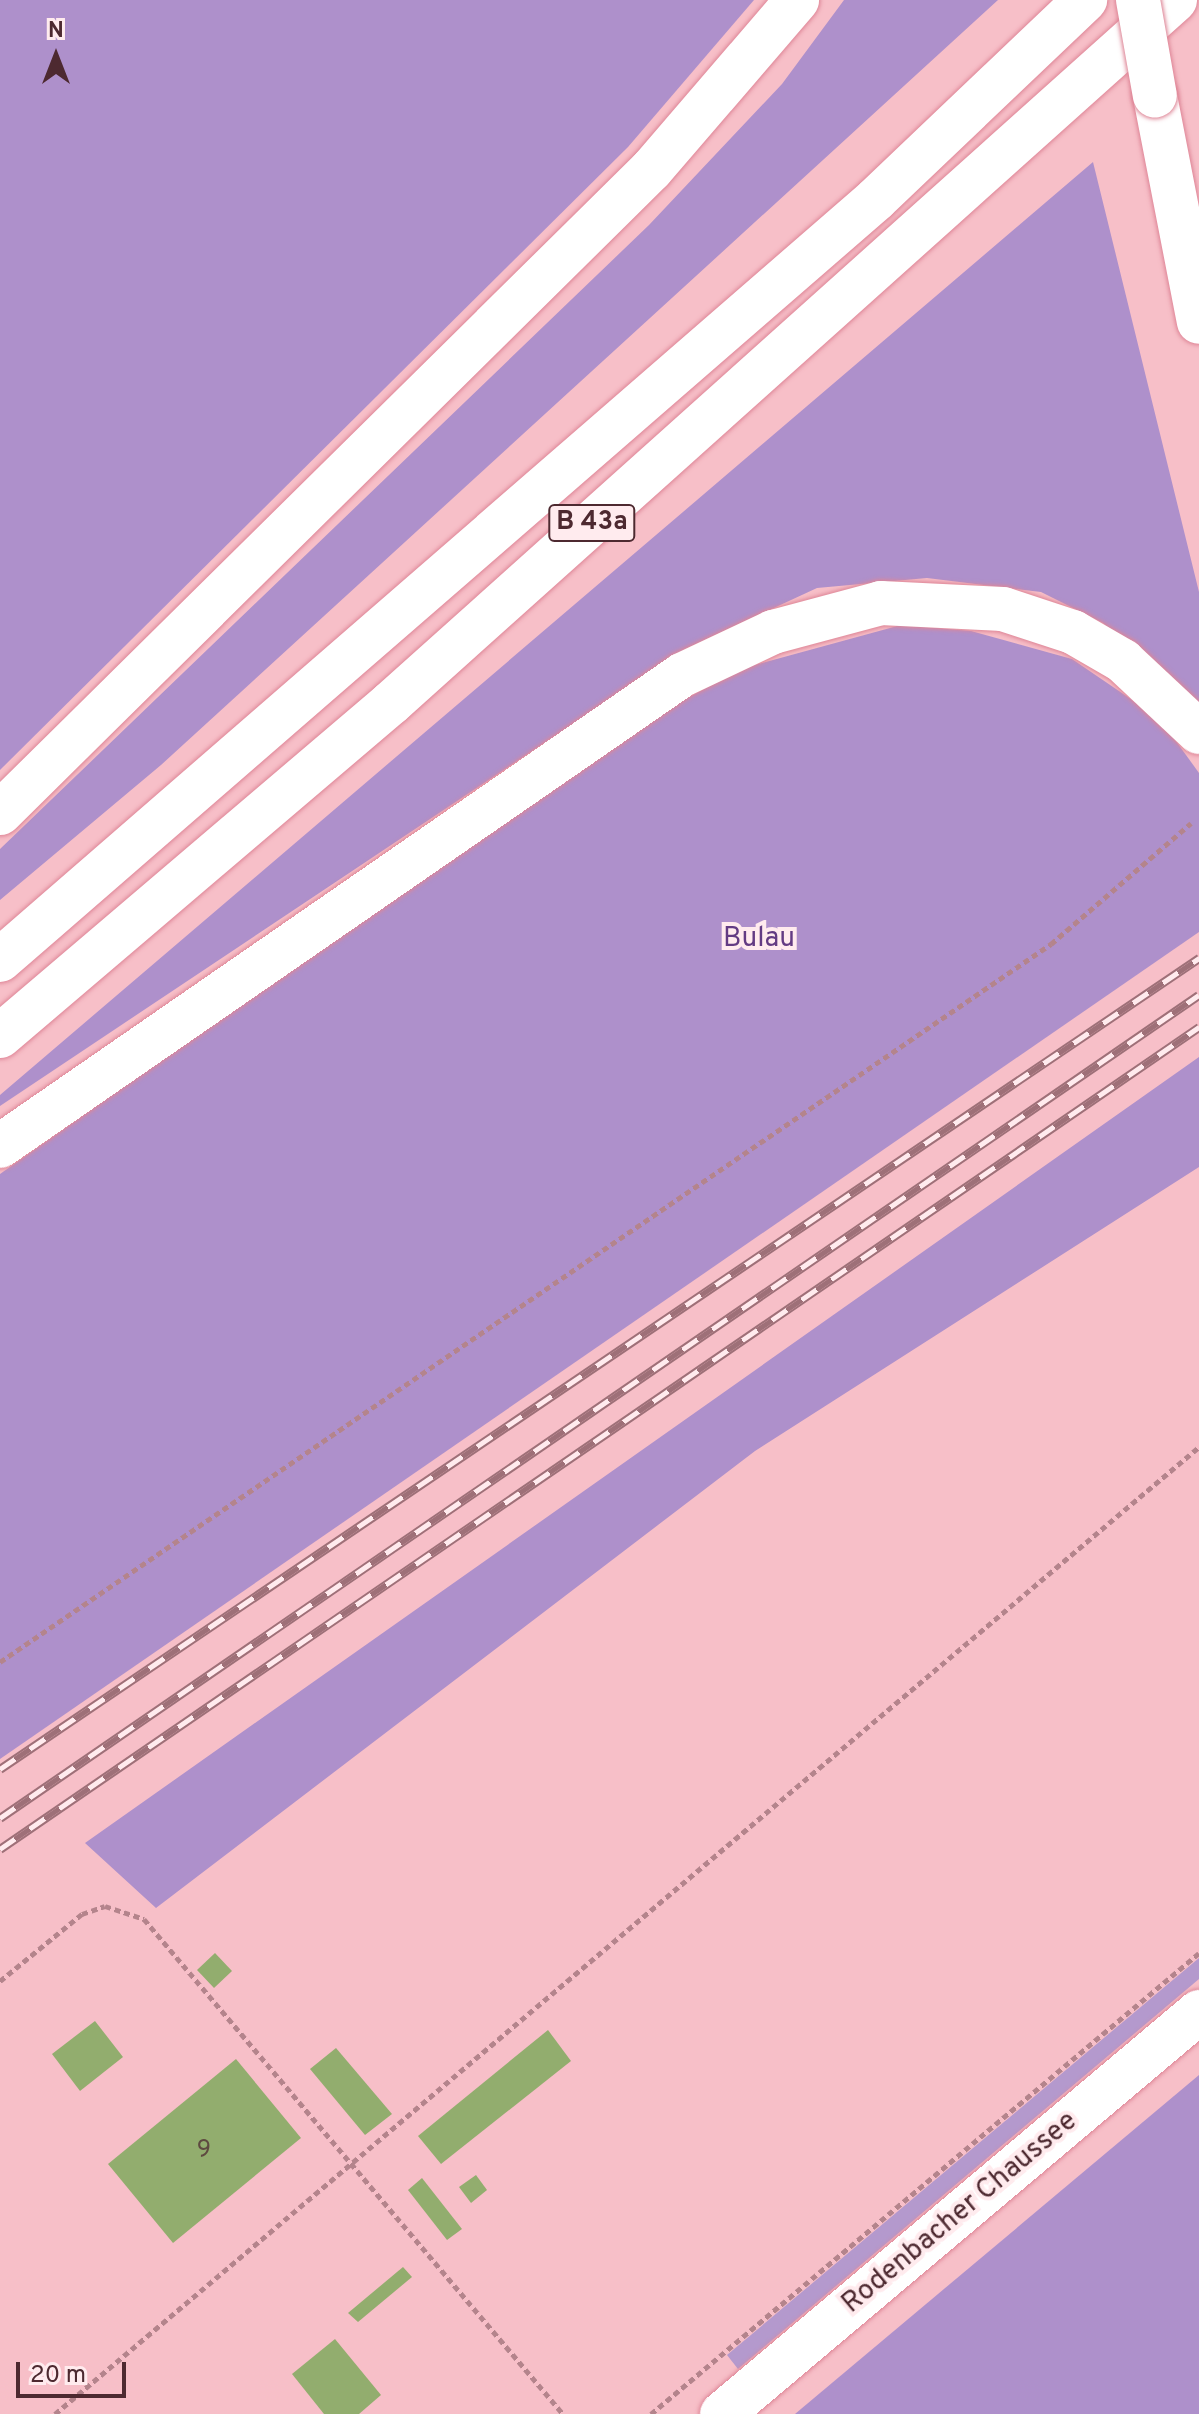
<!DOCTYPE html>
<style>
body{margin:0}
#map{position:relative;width:1199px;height:2414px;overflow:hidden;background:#f7bfc8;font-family:Overpass,sans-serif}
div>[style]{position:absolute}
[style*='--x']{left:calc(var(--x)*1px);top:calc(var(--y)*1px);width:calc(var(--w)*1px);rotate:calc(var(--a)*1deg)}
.green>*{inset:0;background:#b499cd}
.forest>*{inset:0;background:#ae90cb}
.building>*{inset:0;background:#92ad6e}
.path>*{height:5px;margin-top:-2.5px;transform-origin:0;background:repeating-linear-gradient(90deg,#b4848c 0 6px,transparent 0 10px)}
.roads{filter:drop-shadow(0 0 2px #de8697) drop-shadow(0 0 2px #de8697)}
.secondary>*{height:44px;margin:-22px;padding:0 22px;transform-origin:22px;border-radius:22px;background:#fff}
.trunk>*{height:44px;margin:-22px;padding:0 22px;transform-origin:22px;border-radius:22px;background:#fff}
.motorway>*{height:44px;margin:-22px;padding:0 22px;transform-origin:22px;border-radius:22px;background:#fff}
.rail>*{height:9px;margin-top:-4.5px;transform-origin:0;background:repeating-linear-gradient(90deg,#ffebee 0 18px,#9e7078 0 36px);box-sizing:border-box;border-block:2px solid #9e7078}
.bridges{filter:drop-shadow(0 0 2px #de8697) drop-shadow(0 0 2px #de8697)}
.motorway-bridge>*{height:44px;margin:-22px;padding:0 22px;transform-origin:22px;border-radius:22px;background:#fff}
span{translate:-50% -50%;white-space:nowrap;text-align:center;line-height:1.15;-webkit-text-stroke:8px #ffebee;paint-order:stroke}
.number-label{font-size:24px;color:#5e4a40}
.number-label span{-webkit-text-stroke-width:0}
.shield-label span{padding:2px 6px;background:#ffebee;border:2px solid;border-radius:6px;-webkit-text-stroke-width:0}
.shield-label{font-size:26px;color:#4d2930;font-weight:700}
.park-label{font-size:28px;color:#633b83}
.street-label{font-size:28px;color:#4d2930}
.north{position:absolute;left:16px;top:16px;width:80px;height:80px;-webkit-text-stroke:6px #ffebee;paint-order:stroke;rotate:0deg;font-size:22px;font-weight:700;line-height:32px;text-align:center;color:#4d2930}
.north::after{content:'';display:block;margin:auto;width:28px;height:36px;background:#4d2930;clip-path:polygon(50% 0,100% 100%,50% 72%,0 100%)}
.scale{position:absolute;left:16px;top:2362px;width:110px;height:36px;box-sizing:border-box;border:4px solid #4d2930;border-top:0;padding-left:10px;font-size:24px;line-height:28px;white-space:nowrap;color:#4d2930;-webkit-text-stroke:6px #ffebee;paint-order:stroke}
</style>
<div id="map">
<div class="green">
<i style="clip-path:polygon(1199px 1958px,1199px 1979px,738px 2369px,727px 2355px)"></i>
</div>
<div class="forest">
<i style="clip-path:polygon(0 0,754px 0,628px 147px,0 770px)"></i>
<i style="clip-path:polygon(844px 0,998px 0,161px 765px,0 900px,0 849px,649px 225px,782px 84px)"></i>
<i style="clip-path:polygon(1093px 162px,1199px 592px,1199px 707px,1103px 623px,1041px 592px,927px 578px,817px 588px,685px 649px,0 1106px,0 1095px)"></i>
<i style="clip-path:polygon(901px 625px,971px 631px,1072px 659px,1160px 719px,1199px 773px,1199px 932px,0 1759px,0 1174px,639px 725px,740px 669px)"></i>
<i style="clip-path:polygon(1199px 1057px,1199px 1167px,755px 1451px,156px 1908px,85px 1843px)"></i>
<i style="clip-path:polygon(1199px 2075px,1199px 2414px,795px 2414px)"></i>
</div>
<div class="building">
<i style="clip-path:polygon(215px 1953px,232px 1971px,214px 1988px,197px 1970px)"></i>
<i style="clip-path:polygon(95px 2021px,123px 2057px,80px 2091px,52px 2054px)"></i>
<i style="clip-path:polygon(548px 2030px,571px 2061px,441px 2164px,418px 2136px)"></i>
<i style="clip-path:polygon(336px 2048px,392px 2114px,365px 2135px,310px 2069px)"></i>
<i style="clip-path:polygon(236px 2059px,301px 2138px,173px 2243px,108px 2164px)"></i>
<i style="clip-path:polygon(476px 2175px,487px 2190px,471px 2203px,459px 2187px)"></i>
<i style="clip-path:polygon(422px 2178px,462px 2229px,447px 2240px,408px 2190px)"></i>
<i style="clip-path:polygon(403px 2267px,412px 2277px,358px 2322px,348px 2313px)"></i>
<i style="clip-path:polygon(335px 2339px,381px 2395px,359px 2414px,324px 2414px,292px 2374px)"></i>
</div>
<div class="path">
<i style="--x:0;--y:1662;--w:1273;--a:-34.34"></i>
<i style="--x:1051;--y:944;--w:185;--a:-40.8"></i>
<i style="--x:0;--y:1981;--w:106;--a:-39.3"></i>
<i style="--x:82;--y:1914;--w:24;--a:-19"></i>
<i style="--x:105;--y:1906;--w:41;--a:18.4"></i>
<i style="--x:144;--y:1919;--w:649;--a:49.75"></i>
<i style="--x:55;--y:2414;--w:1498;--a:-40.21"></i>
<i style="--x:651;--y:2414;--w:716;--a:-40.07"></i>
</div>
<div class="roads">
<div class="secondary">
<i style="--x:722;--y:2414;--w:624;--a:-40.12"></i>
</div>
<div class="trunk">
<i style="--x:0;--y:960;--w:1160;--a:-40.98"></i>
<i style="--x:876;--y:199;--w:289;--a:-43.6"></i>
<i style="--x:0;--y:1036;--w:514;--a:-40.42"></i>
<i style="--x:391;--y:703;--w:1053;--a:-41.88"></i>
</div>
<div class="motorway">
<i style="--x:1155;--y:96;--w:230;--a:79"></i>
<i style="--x:0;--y:813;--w:915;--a:-44.65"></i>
<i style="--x:651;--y:170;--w:224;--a:-49.3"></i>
<i style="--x:0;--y:1146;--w:829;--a:-34.63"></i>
<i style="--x:682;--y:675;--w:101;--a:-25.3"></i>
<i style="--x:773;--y:632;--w:112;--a:-15"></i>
<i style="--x:881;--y:603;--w:122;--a:2.8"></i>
<i style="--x:1003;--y:609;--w:74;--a:18.2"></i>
<i style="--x:1073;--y:632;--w:58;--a:30.1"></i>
<i style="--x:1123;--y:661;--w:104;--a:43.1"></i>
</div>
</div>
<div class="rail">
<i style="--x:0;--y:1769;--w:1448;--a:-34.07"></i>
<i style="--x:0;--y:1818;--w:1454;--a:-34.47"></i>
<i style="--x:0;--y:1849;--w:1454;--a:-34.43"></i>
</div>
<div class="bridges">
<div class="motorway-bridge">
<i style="--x:1138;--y:0;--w:97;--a:80"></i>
</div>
</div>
<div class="number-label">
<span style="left:204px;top:2151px">9</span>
</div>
<div class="shield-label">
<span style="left:592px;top:523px">B 43a</span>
</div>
<div class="park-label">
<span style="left:759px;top:939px">Bulau</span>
</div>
<div class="street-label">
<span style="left:960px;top:2213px;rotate:-40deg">Rodenbacher Chaussee</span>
</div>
<div class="north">N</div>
<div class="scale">20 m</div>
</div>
